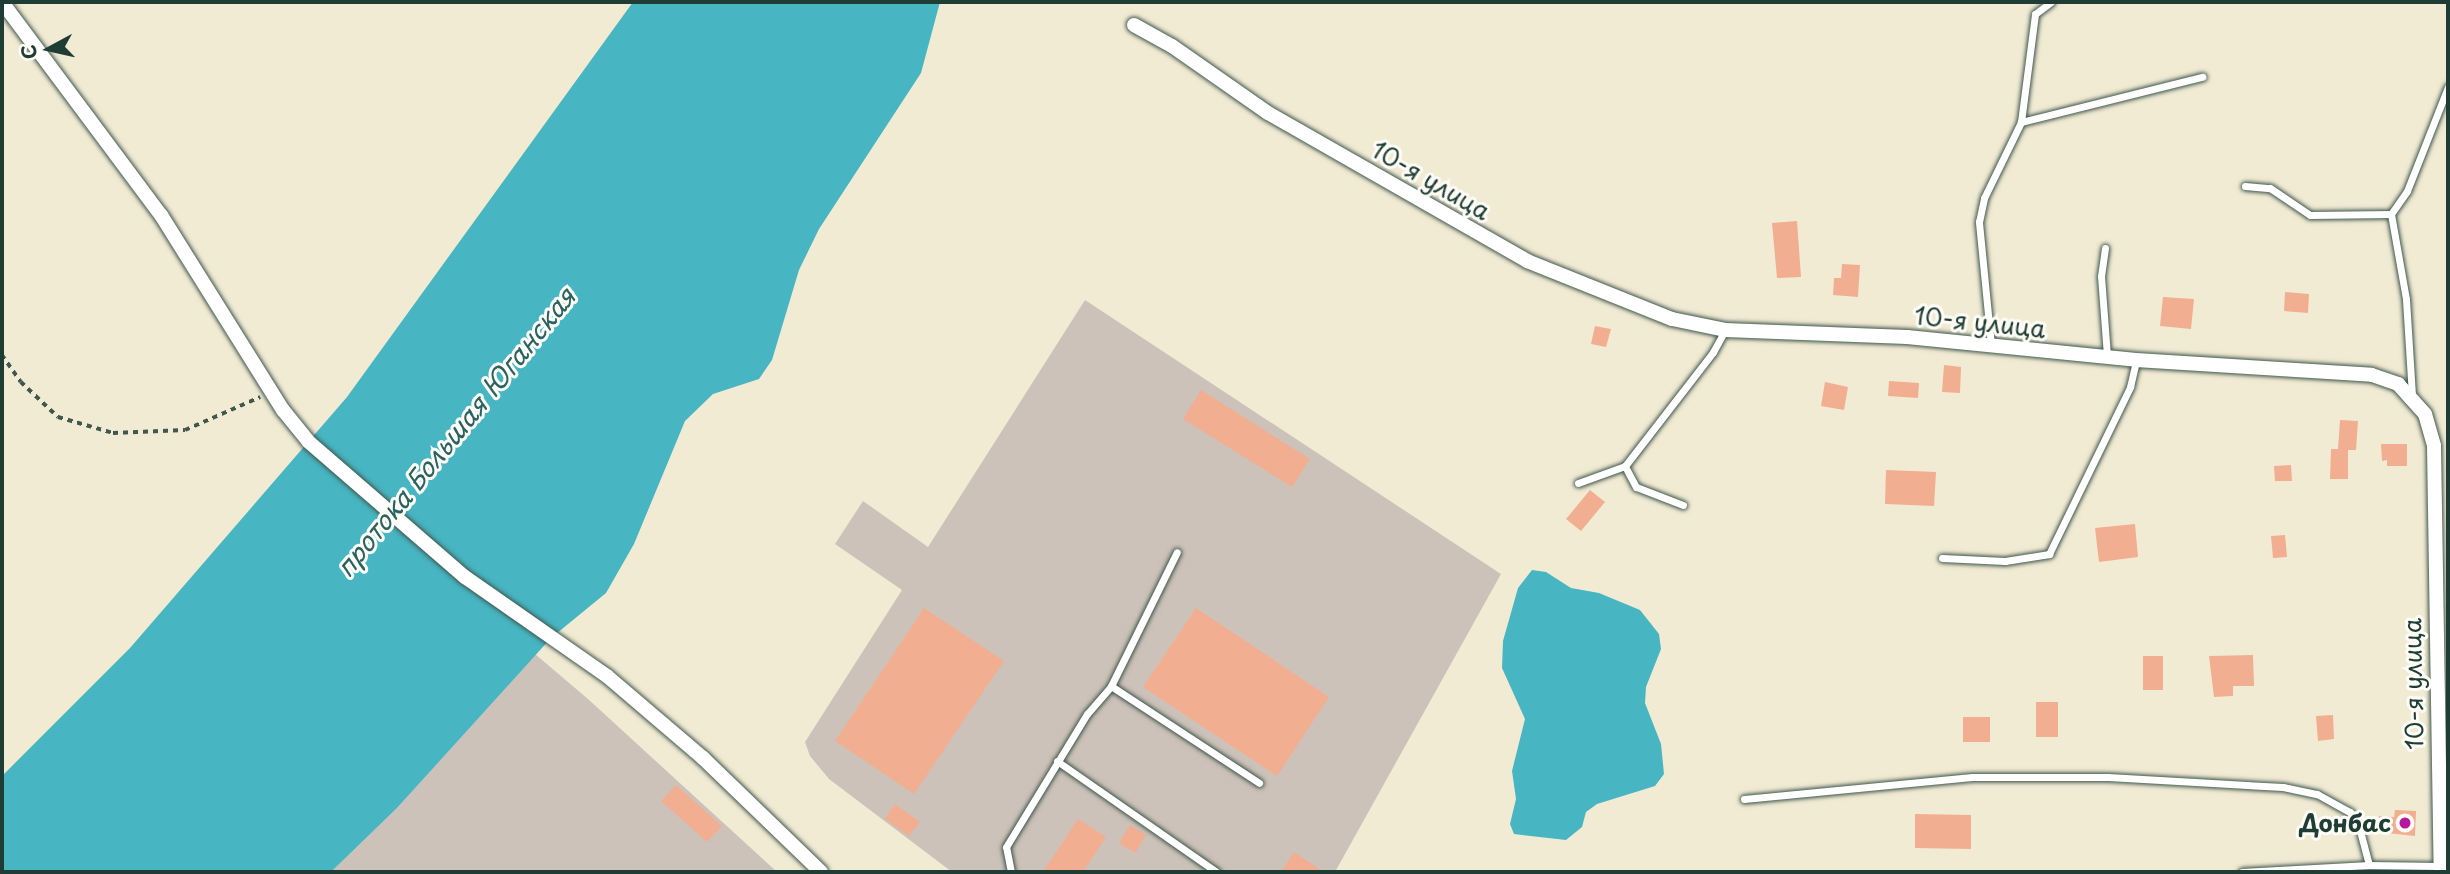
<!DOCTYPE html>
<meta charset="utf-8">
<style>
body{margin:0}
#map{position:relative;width:2450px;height:874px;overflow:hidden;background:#f2ebd4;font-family:"Playpen Sans",sans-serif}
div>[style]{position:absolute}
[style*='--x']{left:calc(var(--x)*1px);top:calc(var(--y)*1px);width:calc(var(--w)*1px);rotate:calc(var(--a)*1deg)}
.industrial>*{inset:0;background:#cdc2b9}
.water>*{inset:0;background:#47b5c2}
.building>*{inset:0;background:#f1ae91}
.path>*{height:3.5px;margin-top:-1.75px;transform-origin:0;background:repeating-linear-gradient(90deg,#3f574c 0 5px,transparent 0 10px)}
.roads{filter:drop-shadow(0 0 2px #3f574c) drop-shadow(0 0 2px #3f574c)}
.lane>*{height:7px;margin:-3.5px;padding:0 3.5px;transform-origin:3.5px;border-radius:3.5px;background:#fff}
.street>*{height:14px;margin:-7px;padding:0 7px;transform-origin:7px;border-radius:7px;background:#fff}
.dots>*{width:19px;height:19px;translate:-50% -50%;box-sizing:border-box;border:4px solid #fdfcf7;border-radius:50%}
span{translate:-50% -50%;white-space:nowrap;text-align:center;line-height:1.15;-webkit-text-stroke:6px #fdfcf7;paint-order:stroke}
.street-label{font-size:24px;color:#1f3d34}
.poi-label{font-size:24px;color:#1f3d34;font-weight:700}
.right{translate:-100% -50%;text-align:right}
.water-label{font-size:26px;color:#2b615f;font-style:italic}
.frame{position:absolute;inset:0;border:4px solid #1f3d34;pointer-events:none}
.north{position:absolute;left:14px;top:14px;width:70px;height:70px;-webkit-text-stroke:5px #fdfcf7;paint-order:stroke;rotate:262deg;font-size:19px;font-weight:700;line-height:28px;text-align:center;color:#1f3d34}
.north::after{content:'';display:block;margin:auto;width:24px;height:32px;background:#1f3d34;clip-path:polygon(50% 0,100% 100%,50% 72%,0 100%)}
</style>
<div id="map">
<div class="industrial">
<i style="clip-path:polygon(1085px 300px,1501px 574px,1335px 872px,952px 872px,829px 779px,810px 756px,805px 742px,902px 590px,835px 544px,863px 501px,928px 547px)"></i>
<i style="clip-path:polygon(535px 654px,588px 699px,777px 872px,331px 872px,397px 808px)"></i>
</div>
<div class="water">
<i style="clip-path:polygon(633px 2px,940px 2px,921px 73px,819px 229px,799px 270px,772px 360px,759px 379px,713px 394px,685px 421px,634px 544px,606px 593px,551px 638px,397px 808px,331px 872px,2px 872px,2px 776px,130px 648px,347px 397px)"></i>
<i style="clip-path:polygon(1532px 570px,1546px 572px,1571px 588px,1599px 593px,1640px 610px,1659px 634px,1661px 649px,1646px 687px,1645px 703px,1661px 744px,1664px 774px,1655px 786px,1597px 804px,1586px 812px,1582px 827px,1566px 840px,1514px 834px,1510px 824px,1516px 799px,1512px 771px,1525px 719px,1502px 668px,1503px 641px,1518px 588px)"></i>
</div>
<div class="building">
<i style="clip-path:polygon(1797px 221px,1801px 277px,1777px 278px,1772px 223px)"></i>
<i style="clip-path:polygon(1842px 264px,1860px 265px,1858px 297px,1833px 295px,1834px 278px,1841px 278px)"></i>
<i style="clip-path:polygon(2285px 292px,2309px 294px,2308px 313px,2284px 311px)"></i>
<i style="clip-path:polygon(2163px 297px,2194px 299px,2191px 329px,2160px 326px)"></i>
<i style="clip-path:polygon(1595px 326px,1611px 329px,1606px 347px,1591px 344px)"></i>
<i style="clip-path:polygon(1944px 365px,1961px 367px,1960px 393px,1942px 392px)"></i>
<i style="clip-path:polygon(1889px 381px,1919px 383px,1918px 398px,1888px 396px)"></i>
<i style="clip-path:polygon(1825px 382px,1848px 387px,1844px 410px,1821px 406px)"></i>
<i style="clip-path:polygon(1201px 390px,1310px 459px,1292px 487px,1183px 419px)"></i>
<i style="clip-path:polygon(2340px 420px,2358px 421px,2356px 450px,2348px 450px,2348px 479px,2330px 479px,2331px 449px,2338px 449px)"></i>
<i style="clip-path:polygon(2381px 444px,2407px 444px,2407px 466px,2387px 466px,2387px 460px,2382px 461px)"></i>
<i style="clip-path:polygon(2291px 465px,2292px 481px,2275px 481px,2274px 466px)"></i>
<i style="clip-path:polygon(1886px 470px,1936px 472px,1934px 506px,1885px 504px)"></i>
<i style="clip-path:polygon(1590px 490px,1605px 502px,1581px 531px,1566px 519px)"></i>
<i style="clip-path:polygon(2135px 524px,2138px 557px,2099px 562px,2095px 528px)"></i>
<i style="clip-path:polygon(2285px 535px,2287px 557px,2273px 558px,2271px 536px)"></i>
<i style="clip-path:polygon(924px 608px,1004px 661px,914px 794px,835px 741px)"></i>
<i style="clip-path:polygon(1196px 608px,1329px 697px,1277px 776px,1143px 687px)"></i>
<i style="clip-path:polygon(2253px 655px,2254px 686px,2233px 686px,2233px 696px,2214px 697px,2209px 656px)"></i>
<i style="clip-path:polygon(2143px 656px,2163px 656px,2163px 690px,2143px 690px)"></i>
<i style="clip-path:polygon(2036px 702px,2058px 702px,2058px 737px,2036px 737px)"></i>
<i style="clip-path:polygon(2333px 715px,2334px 739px,2318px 741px,2316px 716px)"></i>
<i style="clip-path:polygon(1963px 717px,1990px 717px,1990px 742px,1963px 742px)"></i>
<i style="clip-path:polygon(676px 785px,722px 826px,707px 842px,661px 801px)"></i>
<i style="clip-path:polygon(895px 804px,920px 822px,909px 836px,885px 819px)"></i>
<i style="clip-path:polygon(2395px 810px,2416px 811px,2415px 836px,2378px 832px,2379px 816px,2394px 817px)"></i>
<i style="clip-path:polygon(1915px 814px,1971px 815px,1971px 849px,1915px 848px)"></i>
<i style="clip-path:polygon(1078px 819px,1106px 837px,1083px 872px,1043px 872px)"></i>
<i style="clip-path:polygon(1130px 825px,1146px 835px,1135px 853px,1119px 843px)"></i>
<i style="clip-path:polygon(1294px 852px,1324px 872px,1281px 872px)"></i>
</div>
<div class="path">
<i style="--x:2;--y:355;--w:33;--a:55"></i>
<i style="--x:21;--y:382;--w:51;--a:43.4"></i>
<i style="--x:58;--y:417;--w:57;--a:16.2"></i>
<i style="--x:113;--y:433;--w:72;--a:-2.4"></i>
<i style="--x:185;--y:430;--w:82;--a:-23.7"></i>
</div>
<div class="roads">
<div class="lane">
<i style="--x:2021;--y:122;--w:187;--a:-14"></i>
<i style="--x:2245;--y:186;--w:25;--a:5"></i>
<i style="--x:2270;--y:188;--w:48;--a:34"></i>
<i style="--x:2310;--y:215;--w:81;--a:-0.7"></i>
<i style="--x:2105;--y:248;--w:28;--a:98"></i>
<i style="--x:2101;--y:276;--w:80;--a:85.7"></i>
<i style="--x:1991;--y:345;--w:124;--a:-95.6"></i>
<i style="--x:1979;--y:222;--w:25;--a:-78"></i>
<i style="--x:1984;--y:198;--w:85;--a:-64"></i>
<i style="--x:2021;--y:122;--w:109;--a:-82.6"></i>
<i style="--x:2035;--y:14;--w:20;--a:-37"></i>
<i style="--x:2412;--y:395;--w:96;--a:-93.6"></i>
<i style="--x:2406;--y:299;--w:86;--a:-100"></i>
<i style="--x:2391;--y:214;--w:28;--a:-55"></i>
<i style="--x:2407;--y:191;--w:112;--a:-68.5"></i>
<i style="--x:1578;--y:483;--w:50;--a:-19.9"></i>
<i style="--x:1683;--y:505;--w:50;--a:-159"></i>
<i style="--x:1636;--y:487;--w:24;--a:-118"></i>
<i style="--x:1625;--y:466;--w:144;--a:-52.3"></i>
<i style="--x:1713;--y:352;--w:25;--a:-61"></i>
<i style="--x:1942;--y:558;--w:63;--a:2.7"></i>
<i style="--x:2005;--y:561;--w:45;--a:-9"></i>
<i style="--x:2049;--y:554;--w:186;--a:-64.1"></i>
<i style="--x:2130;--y:387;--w:27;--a:-77"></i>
<i style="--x:1111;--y:686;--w:177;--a:33.2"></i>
<i style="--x:1057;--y:761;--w:195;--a:34.8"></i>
<i style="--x:1744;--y:799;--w:229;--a:-5.5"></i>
<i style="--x:1972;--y:777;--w:136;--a:0"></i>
<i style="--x:2108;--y:777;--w:175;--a:3.3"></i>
<i style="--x:2283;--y:787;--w:35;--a:12"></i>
<i style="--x:2317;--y:794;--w:38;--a:29"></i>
<i style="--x:2350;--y:812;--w:14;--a:54"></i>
<i style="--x:2358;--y:823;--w:43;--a:75.3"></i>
<i style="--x:2369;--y:865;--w:71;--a:0.8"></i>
<i style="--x:1011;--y:872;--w:25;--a:-101"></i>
<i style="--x:1006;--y:847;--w:156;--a:-58.7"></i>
<i style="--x:1087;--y:714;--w:37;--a:-49"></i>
<i style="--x:1111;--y:686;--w:149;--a:-63.8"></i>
<i style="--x:2242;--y:872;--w:127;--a:-3.2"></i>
</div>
<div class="street">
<i style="--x:2;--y:2;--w:266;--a:53.3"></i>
<i style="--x:161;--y:215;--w:230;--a:58"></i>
<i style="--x:283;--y:410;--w:41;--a:50.9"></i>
<i style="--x:309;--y:442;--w:206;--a:40.9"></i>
<i style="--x:465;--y:577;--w:173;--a:34.9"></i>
<i style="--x:607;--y:676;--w:126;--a:40.5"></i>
<i style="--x:703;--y:758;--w:164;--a:44"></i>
<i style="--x:1134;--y:25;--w:43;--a:28.9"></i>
<i style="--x:1172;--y:46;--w:117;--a:34.9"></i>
<i style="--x:1268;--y:113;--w:298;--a:29.7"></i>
<i style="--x:1527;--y:261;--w:156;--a:21.8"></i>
<i style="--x:1672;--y:319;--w:54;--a:11.7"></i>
<i style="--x:1725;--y:330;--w:182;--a:2.2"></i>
<i style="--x:1907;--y:337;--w:230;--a:5.7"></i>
<i style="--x:2136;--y:360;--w:236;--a:3.6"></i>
<i style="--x:2372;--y:375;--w:28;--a:19"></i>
<i style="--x:2398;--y:384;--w:40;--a:48"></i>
<i style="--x:2425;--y:414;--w:33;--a:74"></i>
<i style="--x:2434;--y:446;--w:426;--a:89.1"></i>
</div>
</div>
<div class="dots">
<i style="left:2405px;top:823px;background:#b5179e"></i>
</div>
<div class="street-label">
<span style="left:1431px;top:180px;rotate:30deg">10-я улица</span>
<span style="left:1980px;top:322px;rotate:6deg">10-я улица</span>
<span style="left:2413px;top:684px;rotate:-91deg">10-я улица</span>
</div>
<div class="poi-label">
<span class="right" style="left:2391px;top:823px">Донбас</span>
</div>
<div class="water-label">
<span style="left:455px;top:432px;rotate:-51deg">протока Большая Юганская</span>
</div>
<div class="frame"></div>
<div class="north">С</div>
</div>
